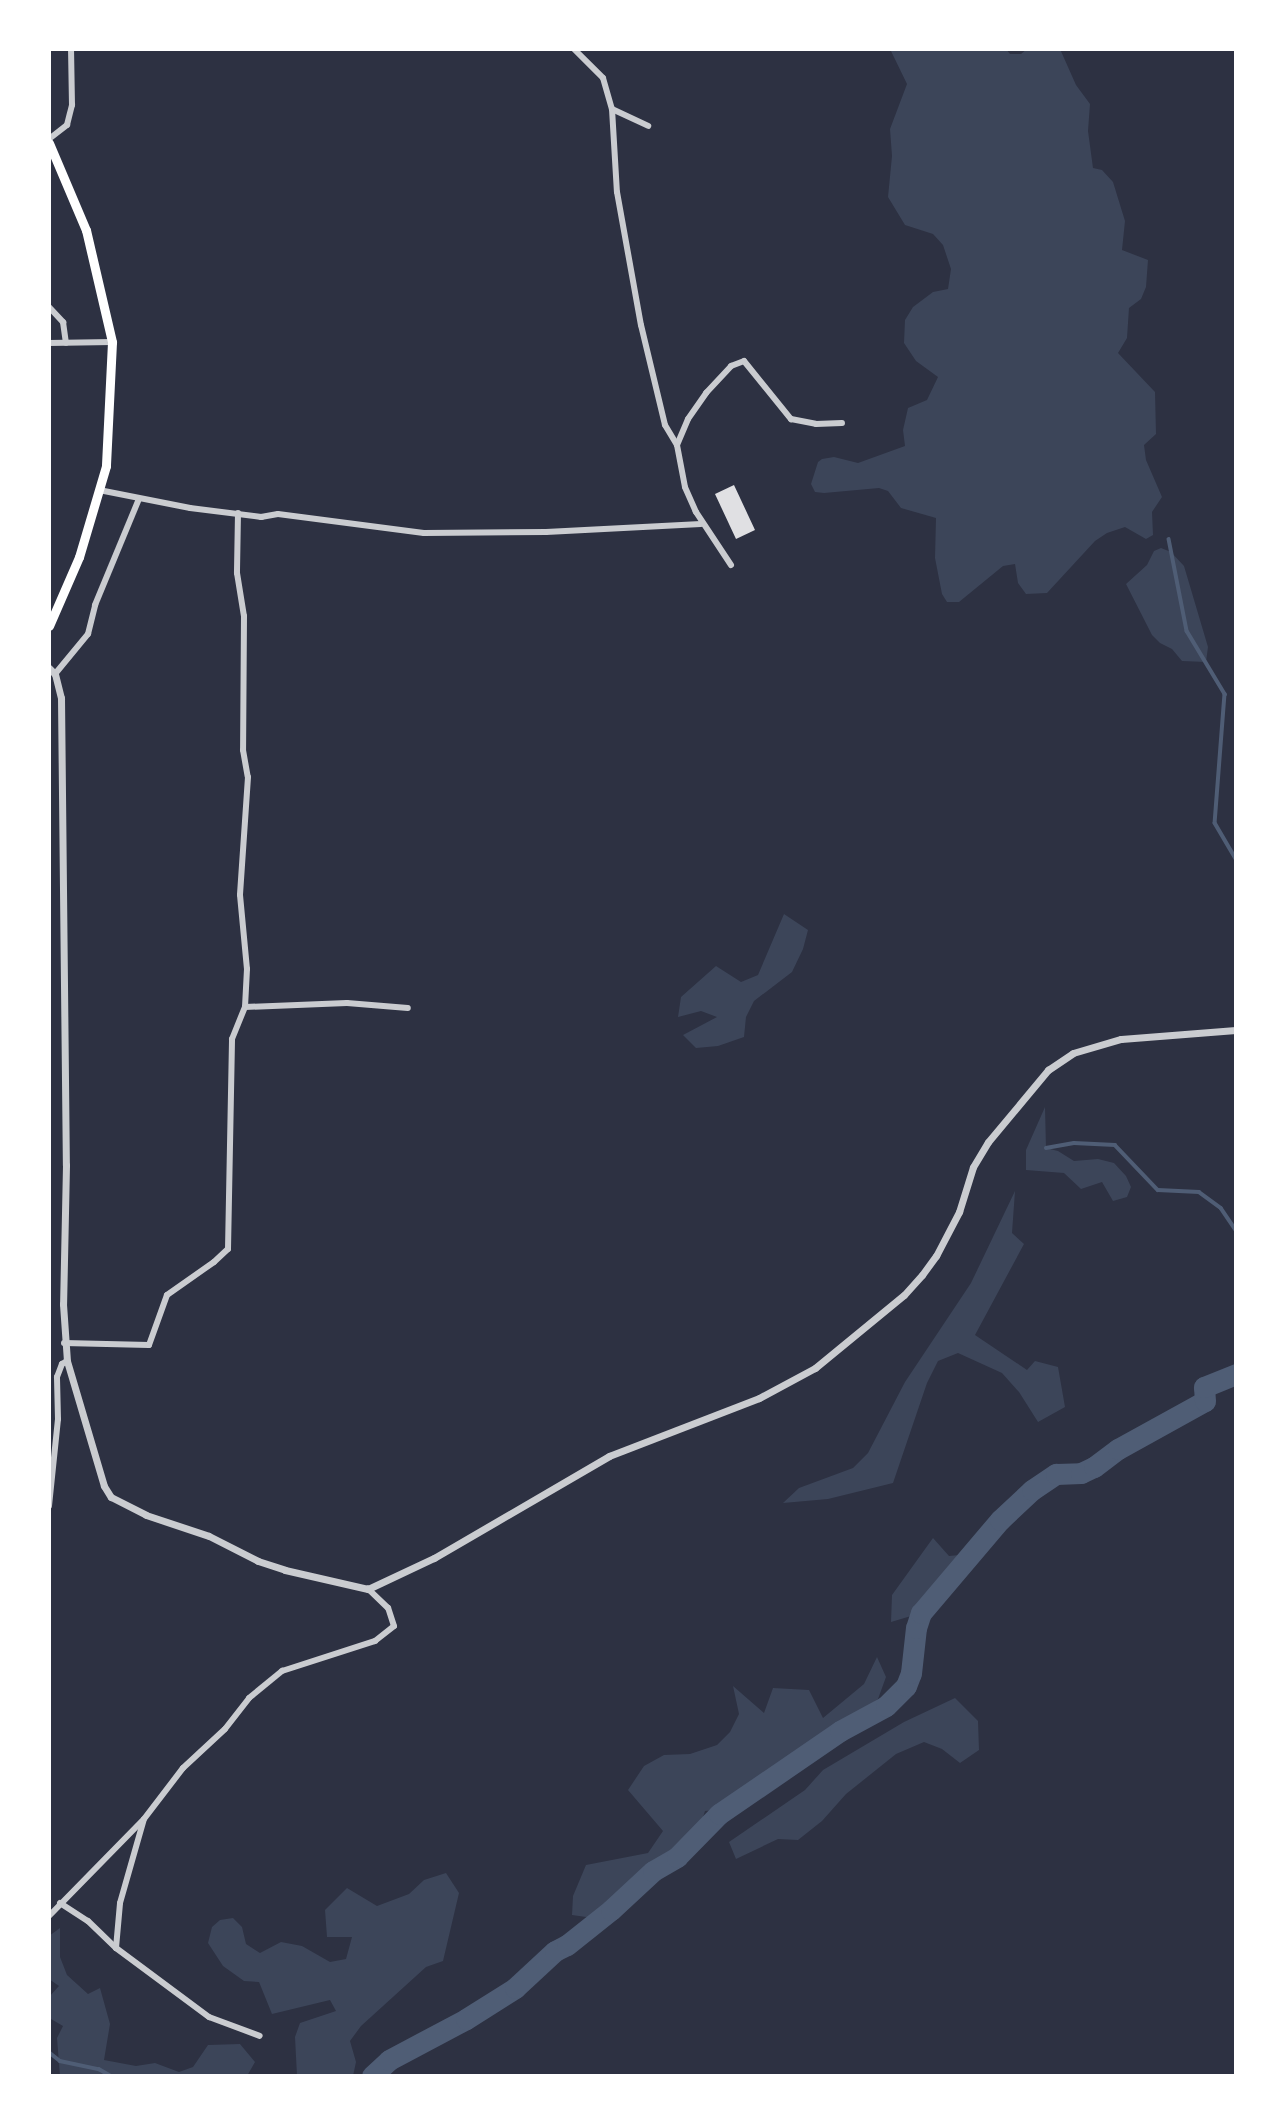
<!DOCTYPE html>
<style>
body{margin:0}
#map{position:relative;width:1285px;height:2125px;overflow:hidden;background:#2d3142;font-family:"Fira Sans Condensed",sans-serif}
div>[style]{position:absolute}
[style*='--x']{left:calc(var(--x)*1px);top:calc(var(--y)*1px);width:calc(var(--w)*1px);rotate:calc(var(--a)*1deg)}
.green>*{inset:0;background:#3c4559}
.stream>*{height:3.5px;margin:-1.75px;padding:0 1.75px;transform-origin:1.75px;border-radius:1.75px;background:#4f5d75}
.river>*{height:21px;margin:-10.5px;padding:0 10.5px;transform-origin:10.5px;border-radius:10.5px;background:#4f5d75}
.building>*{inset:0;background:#e0e0e3}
.minor>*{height:6px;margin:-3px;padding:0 3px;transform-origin:3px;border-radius:3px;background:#caccd0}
.tertiary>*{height:7px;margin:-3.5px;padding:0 3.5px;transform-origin:3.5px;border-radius:3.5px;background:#caccd0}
.primary>*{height:9px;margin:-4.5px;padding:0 4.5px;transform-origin:4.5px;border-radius:4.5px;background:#fff}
span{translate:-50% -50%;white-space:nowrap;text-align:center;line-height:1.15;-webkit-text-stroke:5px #fff;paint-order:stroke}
.frame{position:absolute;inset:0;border:51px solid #fff;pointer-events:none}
</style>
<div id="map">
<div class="green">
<i style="clip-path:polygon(890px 49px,1006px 49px,1010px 54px,1021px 54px,1027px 49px,1060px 49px,1076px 85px,1090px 104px,1088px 131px,1093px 168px,1102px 170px,1113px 182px,1125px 221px,1122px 250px,1148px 260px,1146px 287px,1141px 299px,1129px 308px,1127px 338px,1118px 353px,1155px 392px,1156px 434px,1144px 445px,1146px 460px,1162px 497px,1152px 512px,1153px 535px,1146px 539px,1125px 527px,1107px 533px,1095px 541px,1047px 593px,1026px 594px,1018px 583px,1015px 564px,1003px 566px,959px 602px,947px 602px,942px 594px,935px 558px,936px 518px,901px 508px,888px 491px,879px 488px,824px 493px,815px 492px,811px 484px,818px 462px,822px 459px,834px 457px,858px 463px,905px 446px,903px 430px,908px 408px,927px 400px,938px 377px,916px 361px,904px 343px,905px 320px,913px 307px,933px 292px,948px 289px,951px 269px,943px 245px,933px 234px,905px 225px,888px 197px,892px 156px,890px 129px,907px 84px)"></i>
<i style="clip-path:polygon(1161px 548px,1171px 552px,1184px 566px,1208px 647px,1206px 662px,1182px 661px,1172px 649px,1160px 643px,1152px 635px,1126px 584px,1147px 565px,1154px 551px)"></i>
<i style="clip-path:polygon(784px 914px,808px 930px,803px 949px,792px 972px,754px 1001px,746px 1017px,744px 1037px,718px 1046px,696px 1048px,683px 1035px,717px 1017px,701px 1011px,678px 1017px,681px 997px,716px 966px,741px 982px,758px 975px)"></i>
<i style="clip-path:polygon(1045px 1107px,1046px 1148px,1058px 1151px,1074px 1161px,1098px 1159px,1114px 1163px,1126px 1176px,1131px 1187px,1127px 1197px,1113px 1201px,1102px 1182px,1081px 1189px,1064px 1173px,1026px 1170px,1026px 1150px)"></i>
<i style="clip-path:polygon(1015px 1191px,1012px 1233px,1024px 1244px,975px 1335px,1027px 1370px,1035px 1361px,1058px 1367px,1065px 1407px,1038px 1422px,1019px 1392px,1002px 1373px,958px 1353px,938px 1361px,927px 1383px,893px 1483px,828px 1499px,783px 1503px,799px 1488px,853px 1468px,868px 1453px,905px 1382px,971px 1283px)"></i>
<i style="clip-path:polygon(933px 1538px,949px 1556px,970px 1554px,921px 1613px,891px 1622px,892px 1595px)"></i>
<i style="clip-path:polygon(877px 1657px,886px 1677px,878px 1699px,726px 1809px,705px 1811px,696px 1838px,600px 1919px,572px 1915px,573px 1896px,586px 1865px,648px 1853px,663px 1831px,628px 1790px,644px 1766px,664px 1755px,690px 1754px,717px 1745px,730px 1732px,739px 1714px,733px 1686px,764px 1713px,773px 1688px,809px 1690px,823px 1718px,864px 1684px)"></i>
<i style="clip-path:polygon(955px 1698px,978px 1721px,979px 1750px,960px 1763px,942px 1749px,924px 1742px,896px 1754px,846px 1794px,822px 1821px,798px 1840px,778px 1839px,736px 1859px,729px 1842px,805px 1790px,823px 1770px,904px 1722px)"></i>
<i style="clip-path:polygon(446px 1873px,459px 1893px,443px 1961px,426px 1967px,361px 2026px,350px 2041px,356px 2062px,353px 2076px,297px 2076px,295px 2037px,300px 2023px,336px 2011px,330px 2000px,272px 2014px,259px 1982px,244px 1981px,223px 1966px,208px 1943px,212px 1927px,220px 1920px,233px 1918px,242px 1927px,246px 1944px,260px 1953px,281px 1942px,302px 1946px,330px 1962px,346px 1959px,352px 1937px,327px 1937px,325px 1910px,347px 1888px,377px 1906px,409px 1894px,424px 1880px)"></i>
<i style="clip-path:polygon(60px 1928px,60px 1957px,67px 1975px,88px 1994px,100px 1988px,110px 2024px,104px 2060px,136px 2066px,155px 2063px,179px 2072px,193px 2067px,208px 2045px,240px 2044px,255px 2062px,247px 2076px,60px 2076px,57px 2038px,63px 2026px,51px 2019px,49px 2010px,49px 1997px,59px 1986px,49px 1979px,49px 1936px)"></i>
</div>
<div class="stream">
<i style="--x:1169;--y:539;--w:94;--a:78.9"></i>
<i style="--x:1187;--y:631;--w:74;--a:58.9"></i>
<i style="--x:1225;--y:694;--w:129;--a:94.4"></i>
<i style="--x:1215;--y:823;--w:42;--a:59.7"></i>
<i style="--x:1046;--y:1148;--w:28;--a:-10"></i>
<i style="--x:1074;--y:1143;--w:41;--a:2.8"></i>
<i style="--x:1115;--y:1145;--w:62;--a:46.3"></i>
<i style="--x:1158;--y:1190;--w:41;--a:2.8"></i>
<i style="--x:1199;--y:1192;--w:27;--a:36"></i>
<i style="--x:1221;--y:1208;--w:27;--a:56"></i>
<i style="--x:49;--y:2052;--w:14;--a:39"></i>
<i style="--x:60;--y:2061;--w:40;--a:12"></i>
<i style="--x:99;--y:2069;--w:14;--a:30"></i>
</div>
<div class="river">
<i style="--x:372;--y:2076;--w:23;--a:-43"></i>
<i style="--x:389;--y:2060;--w:87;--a:-28"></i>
<i style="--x:466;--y:2019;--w:58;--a:-32.3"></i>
<i style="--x:515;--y:1988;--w:54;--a:-42.8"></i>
<i style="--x:555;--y:1951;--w:13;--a:-27"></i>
<i style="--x:567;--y:1945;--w:56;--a:-38.5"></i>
<i style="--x:611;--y:1910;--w:57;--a:-42.9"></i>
<i style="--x:653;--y:1871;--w:28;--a:-30"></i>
<i style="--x:677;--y:1857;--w:60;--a:-45.7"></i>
<i style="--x:719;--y:1814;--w:147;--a:-34.4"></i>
<i style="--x:840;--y:1731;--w:52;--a:-28.5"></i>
<i style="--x:886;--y:1706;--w:28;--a:-45"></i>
<i style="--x:906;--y:1686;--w:14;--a:-69"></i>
<i style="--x:911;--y:1673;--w:45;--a:-83.7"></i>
<i style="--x:916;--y:1628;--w:16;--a:-72"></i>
<i style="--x:921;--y:1613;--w:122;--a:-49.7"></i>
<i style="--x:1000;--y:1520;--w:44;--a:-43.2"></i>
<i style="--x:1032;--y:1490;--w:29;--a:-34"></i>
<i style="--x:1056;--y:1474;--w:25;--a:-2"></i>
<i style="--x:1081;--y:1473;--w:14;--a:-25"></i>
<i style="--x:1094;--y:1467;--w:30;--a:-37"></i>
<i style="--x:1118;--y:1449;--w:99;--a:-28.9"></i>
<i style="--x:1205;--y:1401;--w:14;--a:-94"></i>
<i style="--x:1204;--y:1387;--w:35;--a:-22"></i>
</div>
<div class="building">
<i style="clip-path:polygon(734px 485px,755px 530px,736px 539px,715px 494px)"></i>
</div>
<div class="minor">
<i style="--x:574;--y:49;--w:41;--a:45"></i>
<i style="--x:603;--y:78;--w:32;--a:74"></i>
<i style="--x:612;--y:109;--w:40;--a:25"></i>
<i style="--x:612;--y:109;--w:83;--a:86.6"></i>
<i style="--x:617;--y:192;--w:135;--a:79.8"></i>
<i style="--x:641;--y:325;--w:103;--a:76.5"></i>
<i style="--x:665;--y:425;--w:23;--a:59"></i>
<i style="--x:49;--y:139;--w:23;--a:-38"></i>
<i style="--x:67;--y:125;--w:21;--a:-76"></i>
<i style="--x:72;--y:105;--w:56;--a:-91"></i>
<i style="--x:49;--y:307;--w:21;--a:47"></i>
<i style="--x:63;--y:322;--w:21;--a:82"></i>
<i style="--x:49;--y:343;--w:63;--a:-0.9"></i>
<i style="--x:99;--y:490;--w:93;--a:11.2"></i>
<i style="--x:190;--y:508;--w:72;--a:7.2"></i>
<i style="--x:261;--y:517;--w:17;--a:-10"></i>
<i style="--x:278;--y:514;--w:147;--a:7.4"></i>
<i style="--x:424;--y:533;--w:122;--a:-0.5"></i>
<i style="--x:546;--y:532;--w:155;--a:-3"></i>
<i style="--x:238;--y:513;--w:60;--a:91"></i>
<i style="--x:237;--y:573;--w:44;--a:80.8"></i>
<i style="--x:244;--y:616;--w:134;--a:90.4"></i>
<i style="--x:243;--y:750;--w:27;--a:80"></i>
<i style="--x:248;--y:777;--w:118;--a:93.9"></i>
<i style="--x:240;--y:895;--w:74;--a:84.6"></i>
<i style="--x:247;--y:969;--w:38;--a:93"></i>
<i style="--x:245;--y:1007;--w:102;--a:-2.2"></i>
<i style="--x:347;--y:1003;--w:61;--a:4.7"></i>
<i style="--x:731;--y:565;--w:64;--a:-123.4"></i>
<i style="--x:696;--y:512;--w:27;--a:-114"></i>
<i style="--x:685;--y:487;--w:43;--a:-100.8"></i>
<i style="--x:677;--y:445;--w:28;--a:-67"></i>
<i style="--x:688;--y:419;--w:32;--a:-55"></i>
<i style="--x:706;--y:393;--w:37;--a:-47"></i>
<i style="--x:731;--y:366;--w:14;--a:-21"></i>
<i style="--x:744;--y:361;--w:75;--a:51"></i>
<i style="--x:791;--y:419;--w:25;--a:11"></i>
<i style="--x:816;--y:424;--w:26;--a:-2"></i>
<i style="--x:55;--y:674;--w:52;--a:-50.5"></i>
<i style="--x:88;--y:634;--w:30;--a:-76"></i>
<i style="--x:95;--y:605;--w:115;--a:-67.5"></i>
<i style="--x:64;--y:1343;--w:85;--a:1.3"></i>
<i style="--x:149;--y:1345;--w:53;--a:-70.2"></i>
<i style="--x:167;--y:1295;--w:57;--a:-35.1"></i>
<i style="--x:214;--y:1262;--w:19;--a:-43"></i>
<i style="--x:228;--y:1249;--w:210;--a:-88.9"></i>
<i style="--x:232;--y:1039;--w:35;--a:-68"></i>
<i style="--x:49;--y:1506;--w:87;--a:-84.1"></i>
<i style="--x:58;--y:1419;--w:42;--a:-91.4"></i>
<i style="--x:57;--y:1377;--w:14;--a:-69"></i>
<i style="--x:62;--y:1364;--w:6;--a:-31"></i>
<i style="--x:60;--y:1903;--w:33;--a:33"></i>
<i style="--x:88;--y:1921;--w:39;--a:44"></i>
<i style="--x:116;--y:1948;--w:116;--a:36.6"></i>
<i style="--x:209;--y:2017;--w:54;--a:20.4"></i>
<i style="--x:49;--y:1916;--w:134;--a:-45.6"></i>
<i style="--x:116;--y:1948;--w:45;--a:-84.9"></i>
<i style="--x:120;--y:1903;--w:87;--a:-74.1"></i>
<i style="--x:144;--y:1819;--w:64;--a:-52.6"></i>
<i style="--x:183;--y:1768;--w:57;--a:-42.9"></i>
<i style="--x:225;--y:1729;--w:39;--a:-52"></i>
<i style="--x:249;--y:1698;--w:43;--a:-39.3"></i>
<i style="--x:282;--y:1671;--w:98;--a:-17.9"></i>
<i style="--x:375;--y:1641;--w:24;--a:-38"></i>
<i style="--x:394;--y:1626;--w:19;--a:-108"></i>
<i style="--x:388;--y:1608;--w:28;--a:-136"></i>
</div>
<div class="tertiary">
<i style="--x:49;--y:668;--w:8;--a:45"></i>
<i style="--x:55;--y:674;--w:25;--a:76"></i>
<i style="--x:61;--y:698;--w:467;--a:89.4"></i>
<i style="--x:66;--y:1165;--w:139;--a:91.2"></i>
<i style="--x:63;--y:1304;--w:57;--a:86"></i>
<i style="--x:67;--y:1361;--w:130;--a:73.5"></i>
<i style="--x:104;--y:1486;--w:13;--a:58"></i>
<i style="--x:111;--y:1497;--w:39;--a:27"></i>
<i style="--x:146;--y:1515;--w:66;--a:18.4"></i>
<i style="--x:209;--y:1536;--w:55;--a:27"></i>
<i style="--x:258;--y:1561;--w:28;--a:18"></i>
<i style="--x:285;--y:1570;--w:85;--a:12.9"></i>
<i style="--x:368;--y:1589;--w:73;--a:-25.2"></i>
<i style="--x:434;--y:1558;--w:203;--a:-30.2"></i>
<i style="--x:609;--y:1456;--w:161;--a:-21.1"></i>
<i style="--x:759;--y:1398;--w:64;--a:-28.2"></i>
<i style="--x:815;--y:1368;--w:115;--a:-39.4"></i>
<i style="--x:904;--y:1295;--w:27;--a:-48"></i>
<i style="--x:922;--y:1275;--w:24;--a:-54"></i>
<i style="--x:936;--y:1256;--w:50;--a:-62.4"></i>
<i style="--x:959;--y:1212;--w:47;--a:-72.7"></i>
<i style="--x:973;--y:1167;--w:29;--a:-59"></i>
<i style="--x:988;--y:1142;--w:94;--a:-50.2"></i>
<i style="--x:1048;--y:1070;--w:30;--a:-34"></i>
<i style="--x:1073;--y:1053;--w:50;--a:-16.3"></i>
<i style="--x:1121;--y:1039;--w:115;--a:-4.5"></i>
</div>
<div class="primary">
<i style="--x:49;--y:143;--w:95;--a:67"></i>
<i style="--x:86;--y:230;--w:115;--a:76.9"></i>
<i style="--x:112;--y:342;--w:124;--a:92.8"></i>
<i style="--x:106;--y:466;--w:95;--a:106.5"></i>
<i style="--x:79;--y:557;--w:75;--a:113.5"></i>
</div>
<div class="frame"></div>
</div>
